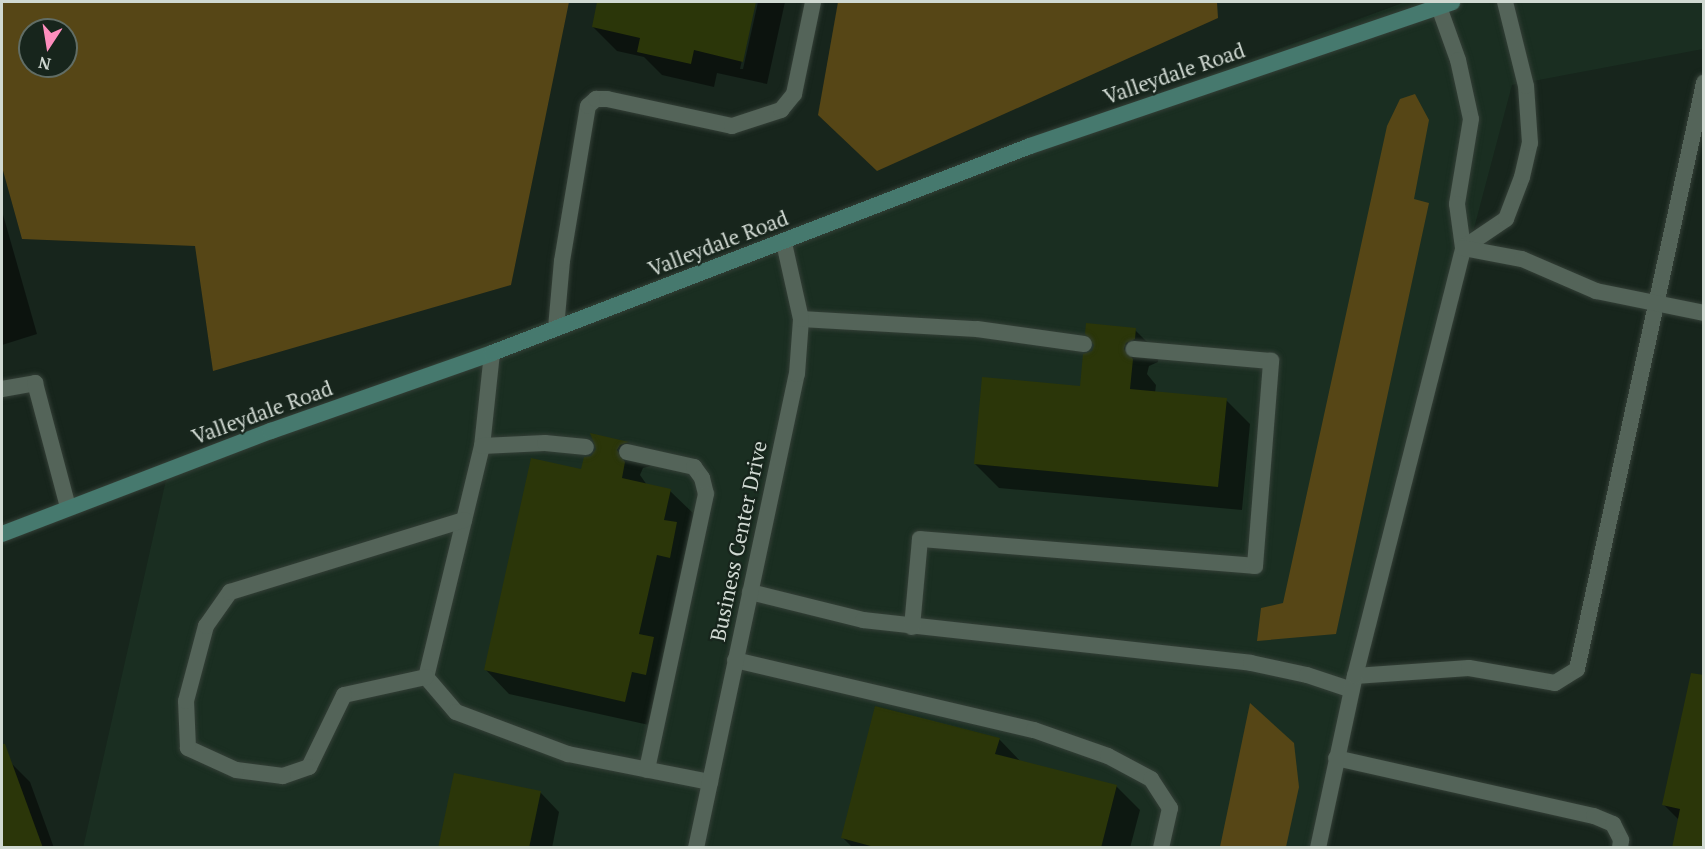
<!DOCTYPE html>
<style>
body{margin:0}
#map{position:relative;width:1705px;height:849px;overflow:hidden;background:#17251c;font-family:"PT Serif",serif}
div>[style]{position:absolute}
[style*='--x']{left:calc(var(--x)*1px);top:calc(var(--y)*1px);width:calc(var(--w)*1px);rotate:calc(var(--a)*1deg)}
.built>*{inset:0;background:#1a2e21}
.green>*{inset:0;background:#564616}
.shadow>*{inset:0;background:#0007}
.building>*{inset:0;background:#2b3609}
.roads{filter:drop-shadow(0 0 2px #343f37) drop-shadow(0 0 2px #343f37)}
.service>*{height:16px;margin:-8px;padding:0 8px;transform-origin:8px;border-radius:8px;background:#546459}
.secondary>*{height:16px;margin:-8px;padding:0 8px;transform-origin:8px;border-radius:8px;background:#46796e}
span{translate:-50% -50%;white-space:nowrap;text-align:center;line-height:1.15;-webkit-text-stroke:4.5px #17251c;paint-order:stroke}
.street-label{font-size:21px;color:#d0d9d2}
.frame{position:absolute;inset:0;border:3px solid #d0d9d2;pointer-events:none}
.north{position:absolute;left:18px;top:18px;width:60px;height:60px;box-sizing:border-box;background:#17251c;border:2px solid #616d65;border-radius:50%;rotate:192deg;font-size:16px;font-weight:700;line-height:24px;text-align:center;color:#d0d9d2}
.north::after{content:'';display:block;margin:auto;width:21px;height:27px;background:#fe8ebd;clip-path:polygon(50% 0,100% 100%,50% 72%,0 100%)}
</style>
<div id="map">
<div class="built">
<i style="clip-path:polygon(1405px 2px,1703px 2px,1703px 49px,1512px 85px,1310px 847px,83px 848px,168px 471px,476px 347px)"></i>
</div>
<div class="green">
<i style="clip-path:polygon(evenodd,2px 2px,569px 2px,511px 285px,213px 371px,195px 246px,22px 239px,2px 167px,2px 2px,30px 30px,66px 30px,66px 66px,30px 66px,30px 30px)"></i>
<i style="clip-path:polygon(838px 2px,1217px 2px,1218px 18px,877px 171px,818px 115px)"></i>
<i style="clip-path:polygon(1415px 94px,1429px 120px,1414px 199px,1429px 203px,1336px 634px,1257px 641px,1261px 608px,1283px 603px,1387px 126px,1400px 99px)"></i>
<i style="clip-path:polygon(1250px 703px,1294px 743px,1299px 787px,1286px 847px,1220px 847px)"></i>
</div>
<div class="shadow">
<i style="clip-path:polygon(599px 2px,755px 2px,740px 69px,743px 69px,758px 2px,785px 2px,767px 84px,717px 73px,714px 87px,662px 75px,644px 57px,617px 51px,593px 27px)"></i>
<i style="clip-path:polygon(2px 211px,37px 334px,2px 345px)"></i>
<i style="clip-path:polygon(1135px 330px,1159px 354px,1158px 362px,1149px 366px,1147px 374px,1156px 385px,1155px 393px,1226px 400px,1250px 424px,1242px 510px,999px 488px,975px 464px,1081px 388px)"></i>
<i style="clip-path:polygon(592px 435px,629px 443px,651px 466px,643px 468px,640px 475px,647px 485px,670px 491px,694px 514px,649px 725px,509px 694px,486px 670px,582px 471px,598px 449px)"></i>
<i style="clip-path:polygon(1704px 696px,1679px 820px,1663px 804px)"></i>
<i style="clip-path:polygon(999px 739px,1022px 763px,1116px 786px,1140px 810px,1130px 848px,853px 848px,843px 838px)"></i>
<i style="clip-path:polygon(11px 763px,30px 782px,54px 848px,2px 848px,2px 767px)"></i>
<i style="clip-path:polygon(540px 792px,559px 812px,552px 848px,442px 848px)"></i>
</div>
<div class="building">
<i style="clip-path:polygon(597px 2px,756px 2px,743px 62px,694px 50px,691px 64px,637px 52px,640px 38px,592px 27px)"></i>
<i style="clip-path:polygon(1086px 323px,1136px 328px,1135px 339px,1126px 343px,1124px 349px,1133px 359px,1130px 389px,1227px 398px,1218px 487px,974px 464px,982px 377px,1080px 386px,1083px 354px,1092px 351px,1094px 345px,1085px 334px)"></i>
<i style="clip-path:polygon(590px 433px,629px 442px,620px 445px,617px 450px,625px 462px,622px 478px,671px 489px,664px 520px,677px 522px,670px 558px,657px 555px,639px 634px,654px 637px,646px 675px,632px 672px,625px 702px,484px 670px,531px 458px,581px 469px,584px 457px,591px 456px,596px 449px)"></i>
<i style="clip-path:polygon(1691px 673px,1704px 675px,1704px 848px,1672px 848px,1680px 809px,1662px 805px)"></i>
<i style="clip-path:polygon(875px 706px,1000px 738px,995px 754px,1117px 785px,1101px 848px,878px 848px,841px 838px)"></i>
<i style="clip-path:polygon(2px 744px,5px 744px,43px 848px,2px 848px)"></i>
<i style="clip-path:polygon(454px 773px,541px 791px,529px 848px,438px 848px)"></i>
</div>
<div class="roads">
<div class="service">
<i style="--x:1439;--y:7;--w:56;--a:70.3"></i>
<i style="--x:1458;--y:60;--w:60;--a:77.6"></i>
<i style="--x:1471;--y:119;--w:86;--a:99.4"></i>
<i style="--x:1457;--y:204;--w:44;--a:82.2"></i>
<i style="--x:1463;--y:248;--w:52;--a:-34"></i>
<i style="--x:1506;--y:219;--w:45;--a:-69.1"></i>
<i style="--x:1522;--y:177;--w:35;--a:-77"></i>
<i style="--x:1530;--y:143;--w:57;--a:-94"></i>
<i style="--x:1526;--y:86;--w:87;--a:-104"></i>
<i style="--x:801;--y:319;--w:176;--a:3.3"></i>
<i style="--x:977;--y:329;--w:108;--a:8"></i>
<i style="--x:556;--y:328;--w:67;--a:-84.9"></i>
<i style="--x:562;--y:261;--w:157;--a:-80.5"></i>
<i style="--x:588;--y:106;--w:11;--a:-41"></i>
<i style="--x:596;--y:99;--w:11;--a:0"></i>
<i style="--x:607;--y:99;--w:128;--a:12.2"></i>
<i style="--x:732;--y:126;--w:52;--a:-18.1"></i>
<i style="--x:781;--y:110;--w:21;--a:-51"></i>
<i style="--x:794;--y:94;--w:94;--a:-78.3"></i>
<i style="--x:492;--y:353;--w:94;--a:96.1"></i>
<i style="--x:482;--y:446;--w:238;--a:103.6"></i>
<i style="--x:426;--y:677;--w:46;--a:49.4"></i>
<i style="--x:456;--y:712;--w:120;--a:20.6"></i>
<i style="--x:568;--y:754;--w:145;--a:11.2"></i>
<i style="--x:2;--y:389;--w:34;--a:-10"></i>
<i style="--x:35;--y:383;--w:128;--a:75.1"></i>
<i style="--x:482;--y:446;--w:63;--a:-2.7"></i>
<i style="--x:545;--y:443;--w:41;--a:5.6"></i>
<i style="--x:627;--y:452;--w:69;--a:12.6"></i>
<i style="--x:694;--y:467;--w:14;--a:54"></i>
<i style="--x:702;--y:478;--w:16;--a:76"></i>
<i style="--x:706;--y:494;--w:282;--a:102.1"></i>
<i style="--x:750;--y:592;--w:116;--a:13.9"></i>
<i style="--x:863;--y:620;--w:390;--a:6.3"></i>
<i style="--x:1251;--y:663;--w:57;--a:12.1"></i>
<i style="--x:1307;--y:675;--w:47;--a:18.4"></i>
<i style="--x:912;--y:627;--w:88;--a:-84.8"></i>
<i style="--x:920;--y:539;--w:336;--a:4.6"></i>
<i style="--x:1255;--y:566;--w:206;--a:-85.5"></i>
<i style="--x:1271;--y:361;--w:138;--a:-175"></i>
<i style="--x:735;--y:660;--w:307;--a:13.2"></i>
<i style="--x:1034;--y:730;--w:78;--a:19.4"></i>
<i style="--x:1108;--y:756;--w:49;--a:28.1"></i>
<i style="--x:1151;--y:779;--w:35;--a:57"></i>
<i style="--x:1170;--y:808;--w:41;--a:102.7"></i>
<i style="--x:1355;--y:676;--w:114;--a:-4"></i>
<i style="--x:1469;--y:668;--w:87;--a:9.9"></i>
<i style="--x:1555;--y:683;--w:26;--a:-32"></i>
<i style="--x:1577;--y:669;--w:600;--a:-77.77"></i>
<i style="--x:426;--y:677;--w:84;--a:167.6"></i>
<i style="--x:344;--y:695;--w:80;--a:115.9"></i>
<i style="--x:309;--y:767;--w:28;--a:161"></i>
<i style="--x:283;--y:776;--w:47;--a:-172.7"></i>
<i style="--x:236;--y:770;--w:53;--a:-155.4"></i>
<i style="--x:188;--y:748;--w:47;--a:-92.4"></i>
<i style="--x:186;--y:701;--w:78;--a:-75.1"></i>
<i style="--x:206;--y:626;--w:42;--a:-54.8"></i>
<i style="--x:230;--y:592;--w:245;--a:-17.1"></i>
<i style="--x:1336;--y:758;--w:264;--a:12.7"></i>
<i style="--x:1594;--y:816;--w:21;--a:23"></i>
<i style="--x:1613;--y:824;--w:18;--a:63"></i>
<i style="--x:1621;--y:840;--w:8;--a:97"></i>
<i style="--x:696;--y:848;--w:485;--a:-78"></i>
<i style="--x:797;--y:374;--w:55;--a:-85.8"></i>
<i style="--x:801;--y:319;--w:78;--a:-102.6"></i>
<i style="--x:1318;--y:848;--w:176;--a:-77.9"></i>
<i style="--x:1355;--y:676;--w:441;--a:-75.8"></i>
<i style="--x:1463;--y:248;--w:60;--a:10.6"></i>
<i style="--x:1522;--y:259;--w:81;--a:23.4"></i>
<i style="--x:1596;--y:291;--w:110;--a:11.5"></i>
</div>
<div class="secondary">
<i style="--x:2;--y:534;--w:288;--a:-21"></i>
<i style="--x:271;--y:431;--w:234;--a:-19.4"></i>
<i style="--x:492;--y:353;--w:576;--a:-21.04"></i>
<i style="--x:1030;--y:146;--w:446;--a:-18.8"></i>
</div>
</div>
<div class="street-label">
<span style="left:1174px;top:73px;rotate:-19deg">Valleydale Road</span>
<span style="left:718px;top:243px;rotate:-21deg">Valleydale Road</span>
<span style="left:262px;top:412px;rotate:-20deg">Valleydale Road</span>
<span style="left:738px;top:541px;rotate:-78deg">Business Center Drive</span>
</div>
<div class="frame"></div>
<div class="north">N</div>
</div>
